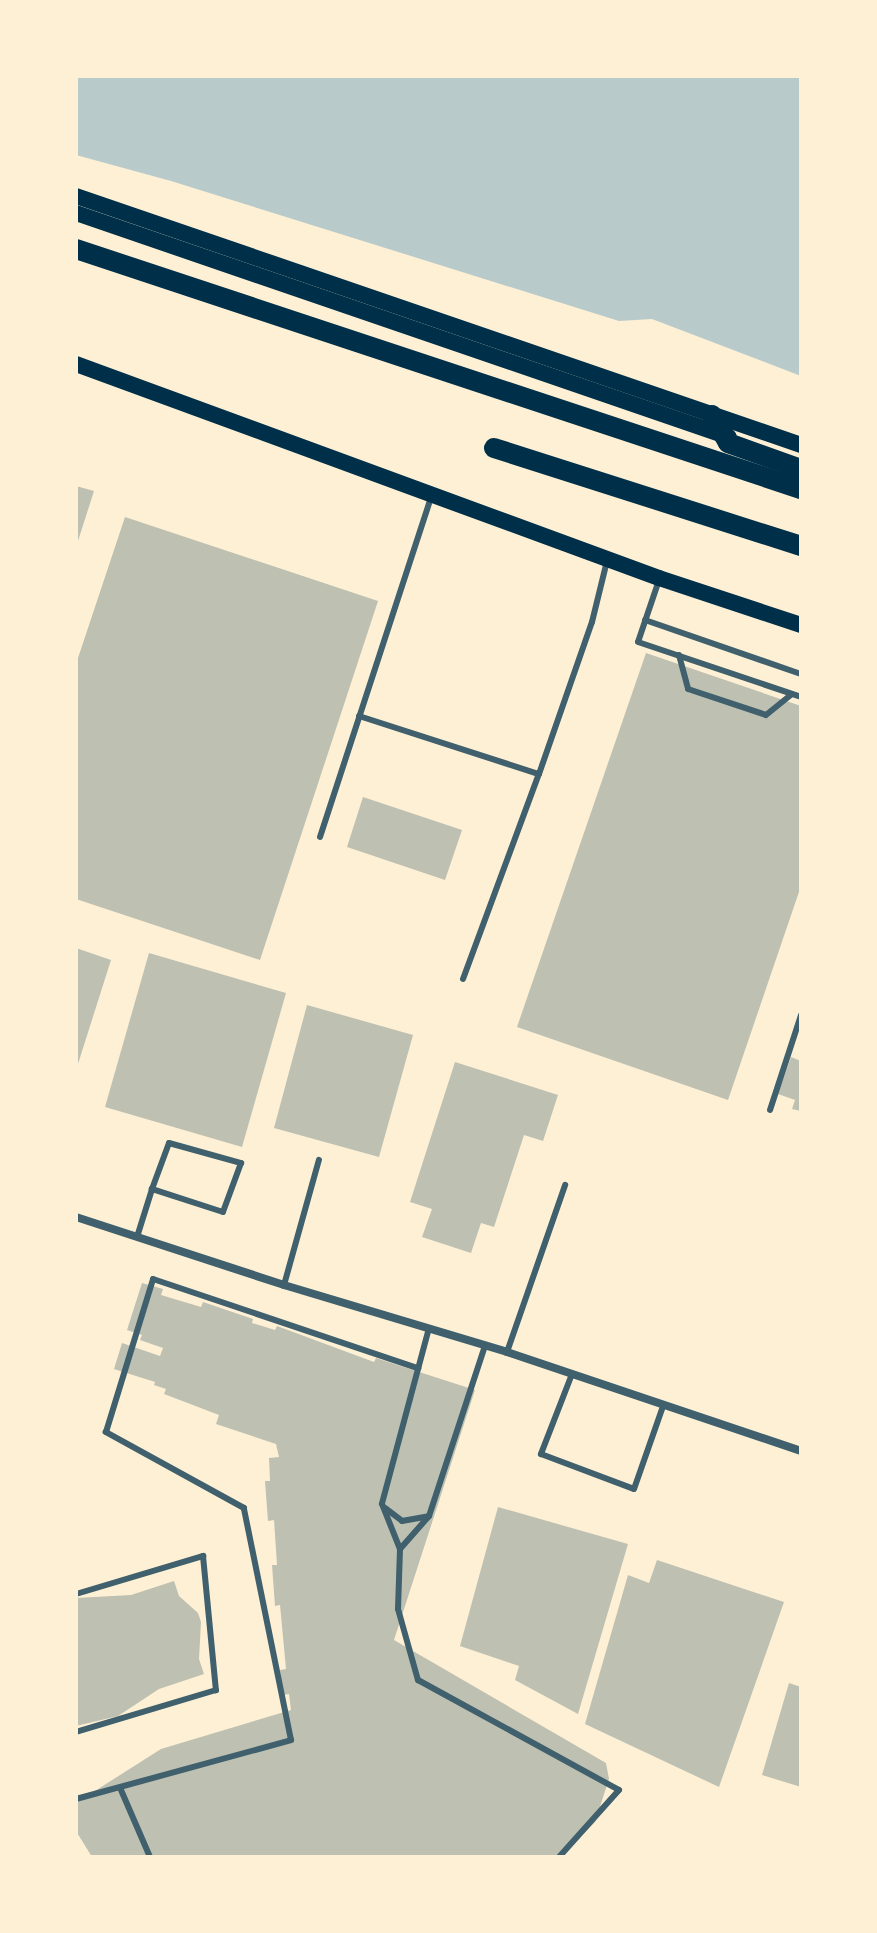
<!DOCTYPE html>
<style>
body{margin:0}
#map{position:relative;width:877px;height:1933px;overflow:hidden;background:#fdf0d5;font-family:"Asap Condensed",sans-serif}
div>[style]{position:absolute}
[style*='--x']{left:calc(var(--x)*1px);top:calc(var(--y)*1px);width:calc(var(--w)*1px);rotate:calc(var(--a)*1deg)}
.green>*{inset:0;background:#b9caca}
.building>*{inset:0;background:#bec0b2}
.service>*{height:6px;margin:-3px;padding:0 3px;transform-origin:3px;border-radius:3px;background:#3f606c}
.minor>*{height:8px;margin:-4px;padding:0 4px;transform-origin:4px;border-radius:4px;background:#3f606c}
.secondary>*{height:16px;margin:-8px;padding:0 8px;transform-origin:8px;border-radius:8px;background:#003049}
.primary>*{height:20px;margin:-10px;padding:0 10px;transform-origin:10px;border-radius:10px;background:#003049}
span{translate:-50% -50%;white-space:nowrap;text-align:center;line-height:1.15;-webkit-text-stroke:8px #fdf0d5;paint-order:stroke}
.frame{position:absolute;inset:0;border:78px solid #fdf0d5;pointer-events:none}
</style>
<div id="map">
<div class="green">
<i style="clip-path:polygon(76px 76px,801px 76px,801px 376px,652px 319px,619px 321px,171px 181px,76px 155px)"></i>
</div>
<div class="building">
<i style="clip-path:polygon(76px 486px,94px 491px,77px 544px,76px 544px)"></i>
<i style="clip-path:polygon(125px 517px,378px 601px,260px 960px,76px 899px,76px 664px)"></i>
<i style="clip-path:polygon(646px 653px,801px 706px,801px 886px,728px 1100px,517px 1027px)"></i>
<i style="clip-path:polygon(363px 797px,462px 830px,445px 880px,347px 847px)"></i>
<i style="clip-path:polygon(76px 948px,111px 960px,77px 1067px,76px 1067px)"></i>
<i style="clip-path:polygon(149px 953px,286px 993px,242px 1147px,105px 1107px)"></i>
<i style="clip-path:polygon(307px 1005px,413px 1035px,379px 1157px,274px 1128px)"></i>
<i style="clip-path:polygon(791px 1057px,801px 1061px,801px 1111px,792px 1109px,795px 1100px,778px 1094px)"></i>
<i style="clip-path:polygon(455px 1062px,558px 1095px,543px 1141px,524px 1135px,494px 1227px,481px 1223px,471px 1253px,422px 1237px,432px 1209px,410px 1202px)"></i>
<i style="clip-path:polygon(142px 1283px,163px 1289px,161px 1295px,201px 1307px,203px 1302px,253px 1319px,252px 1323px,275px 1330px,277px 1326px,374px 1362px,376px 1358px,475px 1390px,394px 1640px,606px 1763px,609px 1779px,595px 1822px,561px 1857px,92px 1857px,76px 1831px,76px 1803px,161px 1749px,291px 1710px,289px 1694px,282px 1695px,280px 1670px,286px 1669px,280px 1605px,275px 1606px,272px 1565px,277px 1565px,274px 1520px,268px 1521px,265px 1481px,270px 1481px,269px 1458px,279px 1457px,276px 1444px,216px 1424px,219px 1415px,164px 1394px,166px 1389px,154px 1385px,155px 1382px,114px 1369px,122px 1343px,160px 1356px,163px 1348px,140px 1340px,142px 1335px,127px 1330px)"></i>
<i style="clip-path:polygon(498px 1507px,628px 1544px,578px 1714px,515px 1680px,519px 1666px,460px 1646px)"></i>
<i style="clip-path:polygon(657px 1560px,784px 1602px,719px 1787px,585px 1724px,628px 1575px,649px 1583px)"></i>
<i style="clip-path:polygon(174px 1581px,179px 1596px,198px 1613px,201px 1622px,199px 1659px,204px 1674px,159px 1689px,118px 1716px,76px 1726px,76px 1598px,131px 1595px)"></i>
<i style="clip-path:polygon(789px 1683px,801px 1687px,801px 1787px,762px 1775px)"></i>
</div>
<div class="service">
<i style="--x:659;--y:580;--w:65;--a:108.7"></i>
<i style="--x:638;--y:642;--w:172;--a:18.6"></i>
<i style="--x:645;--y:620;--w:165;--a:19.1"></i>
<i style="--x:679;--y:655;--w:35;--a:75"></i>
<i style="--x:688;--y:689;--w:82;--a:18.4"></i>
<i style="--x:766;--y:715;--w:33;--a:-39"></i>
<i style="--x:359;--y:716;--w:189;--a:17.9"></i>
<i style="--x:539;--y:774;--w:161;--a:-70.8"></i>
<i style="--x:592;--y:622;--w:63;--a:-76.2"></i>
<i style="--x:320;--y:837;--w:358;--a:-71.9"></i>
<i style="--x:463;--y:979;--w:219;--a:-69.7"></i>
<i style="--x:770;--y:1110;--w:100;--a:-71.9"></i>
<i style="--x:137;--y:1237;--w:50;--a:-72.6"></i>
<i style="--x:152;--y:1189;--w:49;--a:-69.7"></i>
<i style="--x:169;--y:1143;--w:75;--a:15.5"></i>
<i style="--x:241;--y:1163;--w:52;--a:110.2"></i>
<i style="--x:223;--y:1212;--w:75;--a:-162.1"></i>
<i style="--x:284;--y:1285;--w:130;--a:-74.4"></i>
<i style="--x:429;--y:1328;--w:182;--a:105"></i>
<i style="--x:382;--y:1504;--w:48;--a:68.2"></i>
<i style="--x:400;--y:1549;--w:60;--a:91.9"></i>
<i style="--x:398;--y:1609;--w:74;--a:74.3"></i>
<i style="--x:418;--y:1680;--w:229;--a:28.7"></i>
<i style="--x:619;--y:1790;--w:90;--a:131.8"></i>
<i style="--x:507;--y:1352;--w:177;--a:-70.8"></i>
<i style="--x:572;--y:1374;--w:86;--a:111.2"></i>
<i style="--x:541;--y:1454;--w:99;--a:20.6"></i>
<i style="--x:634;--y:1489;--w:88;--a:-70.7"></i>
<i style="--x:385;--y:1508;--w:21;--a:37"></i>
<i style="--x:402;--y:1521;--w:27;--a:-10"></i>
<i style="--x:400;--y:1549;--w:44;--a:-48.7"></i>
<i style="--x:429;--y:1516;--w:179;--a:-71.8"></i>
<i style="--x:76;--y:1594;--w:133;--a:-16.7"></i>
<i style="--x:203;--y:1556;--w:135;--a:84.5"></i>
<i style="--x:216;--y:1690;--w:146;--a:163.3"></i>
<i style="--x:121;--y:1790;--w:73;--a:66.6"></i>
<i style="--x:76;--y:1799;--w:223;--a:-15.3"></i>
<i style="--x:291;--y:1740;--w:237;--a:-101.5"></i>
<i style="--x:244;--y:1508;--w:158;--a:-151.2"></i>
<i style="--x:106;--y:1432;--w:160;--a:-72.9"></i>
<i style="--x:153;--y:1279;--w:280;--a:18.6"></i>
</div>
<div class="minor">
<i style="--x:76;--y:1217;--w:219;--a:18.1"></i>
<i style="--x:284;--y:1285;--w:233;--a:16.7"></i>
<i style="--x:507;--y:1352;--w:310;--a:18.6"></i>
</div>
<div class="secondary">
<i style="--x:76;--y:196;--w:767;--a:18.95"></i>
<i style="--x:76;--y:213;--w:690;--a:18.93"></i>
<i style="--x:76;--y:364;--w:621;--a:20.16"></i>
<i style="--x:659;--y:578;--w:150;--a:18.3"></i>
</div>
<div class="primary">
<i style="--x:76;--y:249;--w:764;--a:18.32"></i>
<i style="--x:712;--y:415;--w:32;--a:60"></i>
<i style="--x:728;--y:443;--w:77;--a:19.6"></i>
<i style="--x:494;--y:448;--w:322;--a:17.7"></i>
</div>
<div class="frame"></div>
</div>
